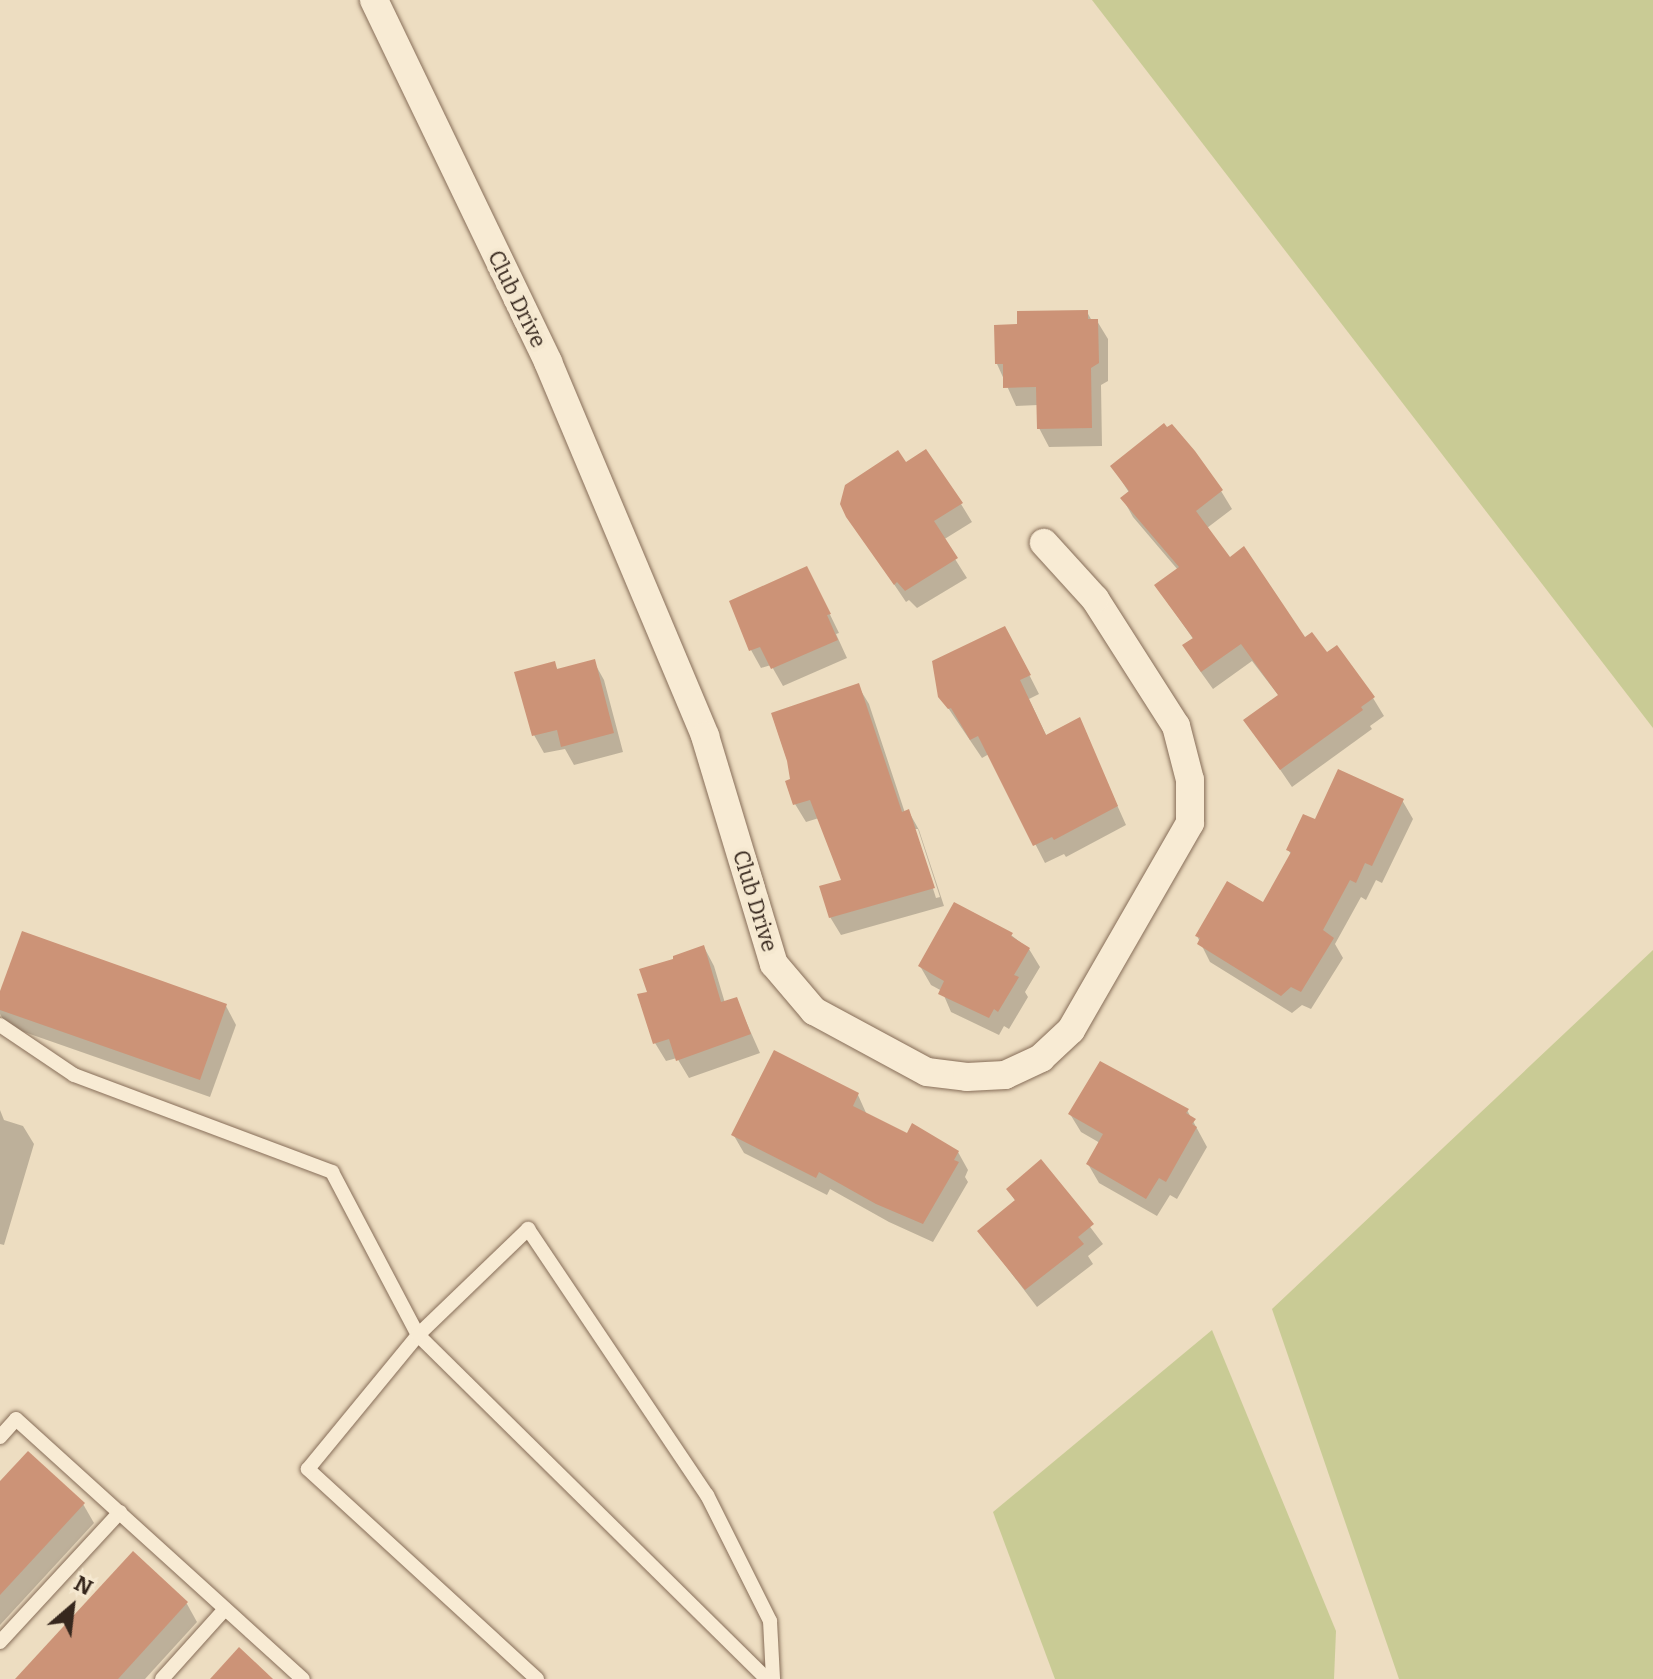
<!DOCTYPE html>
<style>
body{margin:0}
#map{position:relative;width:1653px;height:1679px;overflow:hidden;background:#edddc1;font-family:Bitter,serif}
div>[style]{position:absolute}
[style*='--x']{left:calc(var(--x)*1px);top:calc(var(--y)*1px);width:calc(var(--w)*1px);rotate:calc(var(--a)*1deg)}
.green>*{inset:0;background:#c9cb95}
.shadow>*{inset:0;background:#0003}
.building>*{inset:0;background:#cc9377}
.roads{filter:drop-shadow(0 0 2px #876e59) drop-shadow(0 0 2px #876e59)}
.service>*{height:14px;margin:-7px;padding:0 7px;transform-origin:7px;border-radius:7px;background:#f8ebd4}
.minor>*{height:28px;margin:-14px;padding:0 14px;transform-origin:14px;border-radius:14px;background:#f8ebd4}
span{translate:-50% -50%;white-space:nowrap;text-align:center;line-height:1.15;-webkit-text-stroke:8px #f5e8d0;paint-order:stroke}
.street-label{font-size:22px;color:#36271d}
.north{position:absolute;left:32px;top:1567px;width:80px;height:80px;-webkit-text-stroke:6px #f5e8d0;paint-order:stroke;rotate:28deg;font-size:22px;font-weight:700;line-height:32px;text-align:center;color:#36271d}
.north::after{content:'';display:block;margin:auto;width:28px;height:36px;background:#36271d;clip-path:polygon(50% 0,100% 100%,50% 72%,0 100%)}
</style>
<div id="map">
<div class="green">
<i style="clip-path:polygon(1092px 0,1653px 0,1653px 728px)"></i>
<i style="clip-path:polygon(1653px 950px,1653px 1679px,1399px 1679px,1272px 1309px)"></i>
<i style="clip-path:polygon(1212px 1330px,1336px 1631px,1334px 1679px,1055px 1679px,993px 1512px)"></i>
</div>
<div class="shadow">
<i style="clip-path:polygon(1087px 312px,1092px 321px,1097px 321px,1108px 339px,1108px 381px,1101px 385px,1102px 446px,1049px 447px,1039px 428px,1038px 405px,1016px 406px,997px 364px,1019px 326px)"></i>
<i style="clip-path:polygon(905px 465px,961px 504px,972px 522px,943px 540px,967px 578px,917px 608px,909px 600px,906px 602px,848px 516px)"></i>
<i style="clip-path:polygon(1112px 466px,1221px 491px,1232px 509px,1207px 528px,1230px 560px,1305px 640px,1373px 698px,1384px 716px,1370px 726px,1372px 729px,1292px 787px,1246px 720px,1279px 696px,1252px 661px,1213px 689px,1195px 664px,1185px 646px,1194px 640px,1156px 586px,1178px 570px,1133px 517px,1123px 499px,1130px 494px)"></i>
<i style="clip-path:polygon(816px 586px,839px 633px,836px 634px,847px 658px,783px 686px,771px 665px,761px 668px,751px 650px)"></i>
<i style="clip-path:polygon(1015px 647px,1039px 694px,1029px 699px,1047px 737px,1079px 720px,1126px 825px,1066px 857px,1064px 854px,1045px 863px,989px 754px,982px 758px,940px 696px)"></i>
<i style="clip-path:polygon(594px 662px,604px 680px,623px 752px,574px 765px,565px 749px,544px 753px,534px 735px,554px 664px,558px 670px)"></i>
<i style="clip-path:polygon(evenodd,858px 686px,869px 704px,905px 813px,909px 812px,919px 830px,944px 906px,841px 935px,830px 917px,843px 881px,819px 818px,806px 822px,795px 804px,793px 780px,858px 686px,914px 829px,918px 829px,940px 897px,936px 898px,914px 829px)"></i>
<i style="clip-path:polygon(1402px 800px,1413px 819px,1382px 883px,1376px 880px,1366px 900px,1361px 897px,1335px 944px,1343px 958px,1311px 1009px,1302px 1005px,1292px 1013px,1210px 962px,1197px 936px,1264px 904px,1292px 855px,1288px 850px,1316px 822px)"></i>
<i style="clip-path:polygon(1011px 935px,1029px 949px,1040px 967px,1025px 992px,1028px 997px,1009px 1029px,1004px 1026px,999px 1035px,951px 1012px,942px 991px,931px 985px,920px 966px)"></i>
<i style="clip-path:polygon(704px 947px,714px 966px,725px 1003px,736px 999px,760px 1053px,689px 1078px,677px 1058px,666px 1061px,655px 1043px,650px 993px,676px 961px)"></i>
<i style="clip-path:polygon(0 997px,226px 1006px,236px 1025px,210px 1097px,7px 1026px,0 1014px)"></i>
<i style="clip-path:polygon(858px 1095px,867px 1115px,908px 1136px,958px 1152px,968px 1170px,965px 1177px,968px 1182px,933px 1242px,889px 1222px,830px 1189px,827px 1195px,744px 1153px,733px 1134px)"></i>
<i style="clip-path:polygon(0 1110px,4px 1120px,23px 1126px,34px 1144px,4px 1245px,0 1244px)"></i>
<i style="clip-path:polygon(1187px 1110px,1207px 1147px,1177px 1199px,1170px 1195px,1157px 1216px,1099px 1183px,1088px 1164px,1100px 1143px,1081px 1132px,1070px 1114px)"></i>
<i style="clip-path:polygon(1041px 1162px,1103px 1244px,1088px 1256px,1093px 1264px,1037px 1307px,980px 1232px,1016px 1202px,1008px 1189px)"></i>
<i style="clip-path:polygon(0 1484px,83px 1504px,94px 1523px,0 1625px)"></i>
<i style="clip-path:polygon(133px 1554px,187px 1604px,197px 1622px,145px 1679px,17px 1679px)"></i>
</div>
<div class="building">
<i style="clip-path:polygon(1088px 310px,1088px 319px,1098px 319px,1099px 363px,1091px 368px,1092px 428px,1037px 429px,1036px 387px,1003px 388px,1003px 364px,995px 364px,994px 325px,1017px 324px,1017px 311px)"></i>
<i style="clip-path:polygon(1164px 423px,1167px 427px,1172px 424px,1195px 451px,1223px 490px,1196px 511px,1230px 557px,1244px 546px,1305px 637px,1312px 632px,1327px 652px,1337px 645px,1375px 697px,1361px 707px,1363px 710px,1280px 770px,1243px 720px,1278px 695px,1241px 644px,1201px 672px,1182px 645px,1193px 638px,1154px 585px,1179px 567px,1120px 498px,1129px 491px,1110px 466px)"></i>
<i style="clip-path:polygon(926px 449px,963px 503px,934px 521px,958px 558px,905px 591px,897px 582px,894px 585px,846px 517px,840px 504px,845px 485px,898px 450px,906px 462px)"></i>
<i style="clip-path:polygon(807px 566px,831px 614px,827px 615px,838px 640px,771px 669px,760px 647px,749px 651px,729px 601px)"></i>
<i style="clip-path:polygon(1005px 626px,1031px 675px,1020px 680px,1046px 735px,1080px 717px,1118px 806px,1054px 840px,1052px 837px,1033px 846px,978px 736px,970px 740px,951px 708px,948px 709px,938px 697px,932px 661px)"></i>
<i style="clip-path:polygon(595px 659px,614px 733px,561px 747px,557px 730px,532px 736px,514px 672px,555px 661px,557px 669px)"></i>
<i style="clip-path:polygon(859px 683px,902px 812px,909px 809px,935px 888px,829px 918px,819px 886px,841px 880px,810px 800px,793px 805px,785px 781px,790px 779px,787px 761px,771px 713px)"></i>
<i style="clip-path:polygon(1338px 769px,1404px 799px,1372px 866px,1365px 863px,1356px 883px,1350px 880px,1323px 930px,1334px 938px,1301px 992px,1291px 987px,1281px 996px,1197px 944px,1200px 938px,1195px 936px,1227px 881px,1263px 902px,1291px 852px,1286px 850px,1303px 814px,1315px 819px)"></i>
<i style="clip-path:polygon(954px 902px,1013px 933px,1011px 936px,1030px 948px,1014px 975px,1019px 977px,998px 1012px,994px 1009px,989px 1018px,938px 994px,944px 981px,918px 966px)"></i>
<i style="clip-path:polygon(22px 931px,227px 1004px,200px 1080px,0 1010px,0 991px)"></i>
<i style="clip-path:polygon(704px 945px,721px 1002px,737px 997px,751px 1034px,676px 1061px,669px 1039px,653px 1044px,637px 994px,647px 992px,639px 969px,673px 959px,673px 956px)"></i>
<i style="clip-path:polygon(774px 1050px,859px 1093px,853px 1106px,907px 1133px,912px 1123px,959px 1151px,954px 1160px,959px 1162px,923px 1224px,876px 1204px,819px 1172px,816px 1178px,731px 1135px)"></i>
<i style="clip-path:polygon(1100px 1061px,1189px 1109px,1186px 1113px,1196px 1119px,1192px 1124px,1197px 1127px,1166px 1182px,1159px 1178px,1146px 1199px,1086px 1164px,1103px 1134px,1068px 1114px)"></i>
<i style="clip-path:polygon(1041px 1159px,1094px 1224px,1078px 1237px,1084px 1244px,1025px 1290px,977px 1231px,1015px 1200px,1006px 1189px)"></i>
<i style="clip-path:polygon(28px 1451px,85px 1503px,0 1595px,0 1481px)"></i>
<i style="clip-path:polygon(133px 1551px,188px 1602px,118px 1679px,15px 1679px)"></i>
<i style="clip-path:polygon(239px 1647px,273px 1679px,210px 1679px)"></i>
</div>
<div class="roads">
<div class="service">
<i style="--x:0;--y:1025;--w:89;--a:34"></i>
<i style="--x:74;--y:1075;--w:276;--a:20.6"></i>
<i style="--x:332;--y:1172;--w:184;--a:62.2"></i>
<i style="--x:418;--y:1335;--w:490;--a:44.6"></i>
<i style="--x:0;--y:1437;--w:24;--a:-48"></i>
<i style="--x:16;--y:1419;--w:387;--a:42.2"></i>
<i style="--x:0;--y:1642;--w:177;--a:-47.3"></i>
<i style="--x:162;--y:1679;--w:94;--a:-48"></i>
<i style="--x:537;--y:1679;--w:311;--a:-137.5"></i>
<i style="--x:308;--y:1469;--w:173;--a:-50.6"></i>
<i style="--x:418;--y:1335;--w:153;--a:-43.9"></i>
<i style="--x:528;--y:1229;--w:321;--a:56.1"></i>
<i style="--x:707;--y:1495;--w:141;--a:63.4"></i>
<i style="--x:770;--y:1621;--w:58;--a:87"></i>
</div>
<div class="minor">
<i style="--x:374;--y:0;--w:402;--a:64.3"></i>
<i style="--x:548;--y:362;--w:406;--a:67.2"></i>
<i style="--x:705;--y:736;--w:238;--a:73.2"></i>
<i style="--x:774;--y:964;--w:62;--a:49.6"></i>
<i style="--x:814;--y:1011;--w:128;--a:28.4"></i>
<i style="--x:927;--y:1072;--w:40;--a:7.1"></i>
<i style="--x:967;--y:1077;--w:38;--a:-3"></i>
<i style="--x:1005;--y:1075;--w:40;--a:-25"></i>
<i style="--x:1041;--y:1058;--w:41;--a:-43"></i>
<i style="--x:1071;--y:1030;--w:239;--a:-60.1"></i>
<i style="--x:1190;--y:823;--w:43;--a:-90"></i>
<i style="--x:1190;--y:780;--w:56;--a:-104.5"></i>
<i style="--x:1176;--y:726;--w:151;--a:-122.5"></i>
<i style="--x:1095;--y:599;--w:76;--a:-132.3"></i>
</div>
</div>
<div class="street-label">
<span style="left:517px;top:299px;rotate:64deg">Club Drive</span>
<span style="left:755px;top:901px;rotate:73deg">Club Drive</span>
</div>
<div class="north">N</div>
</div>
